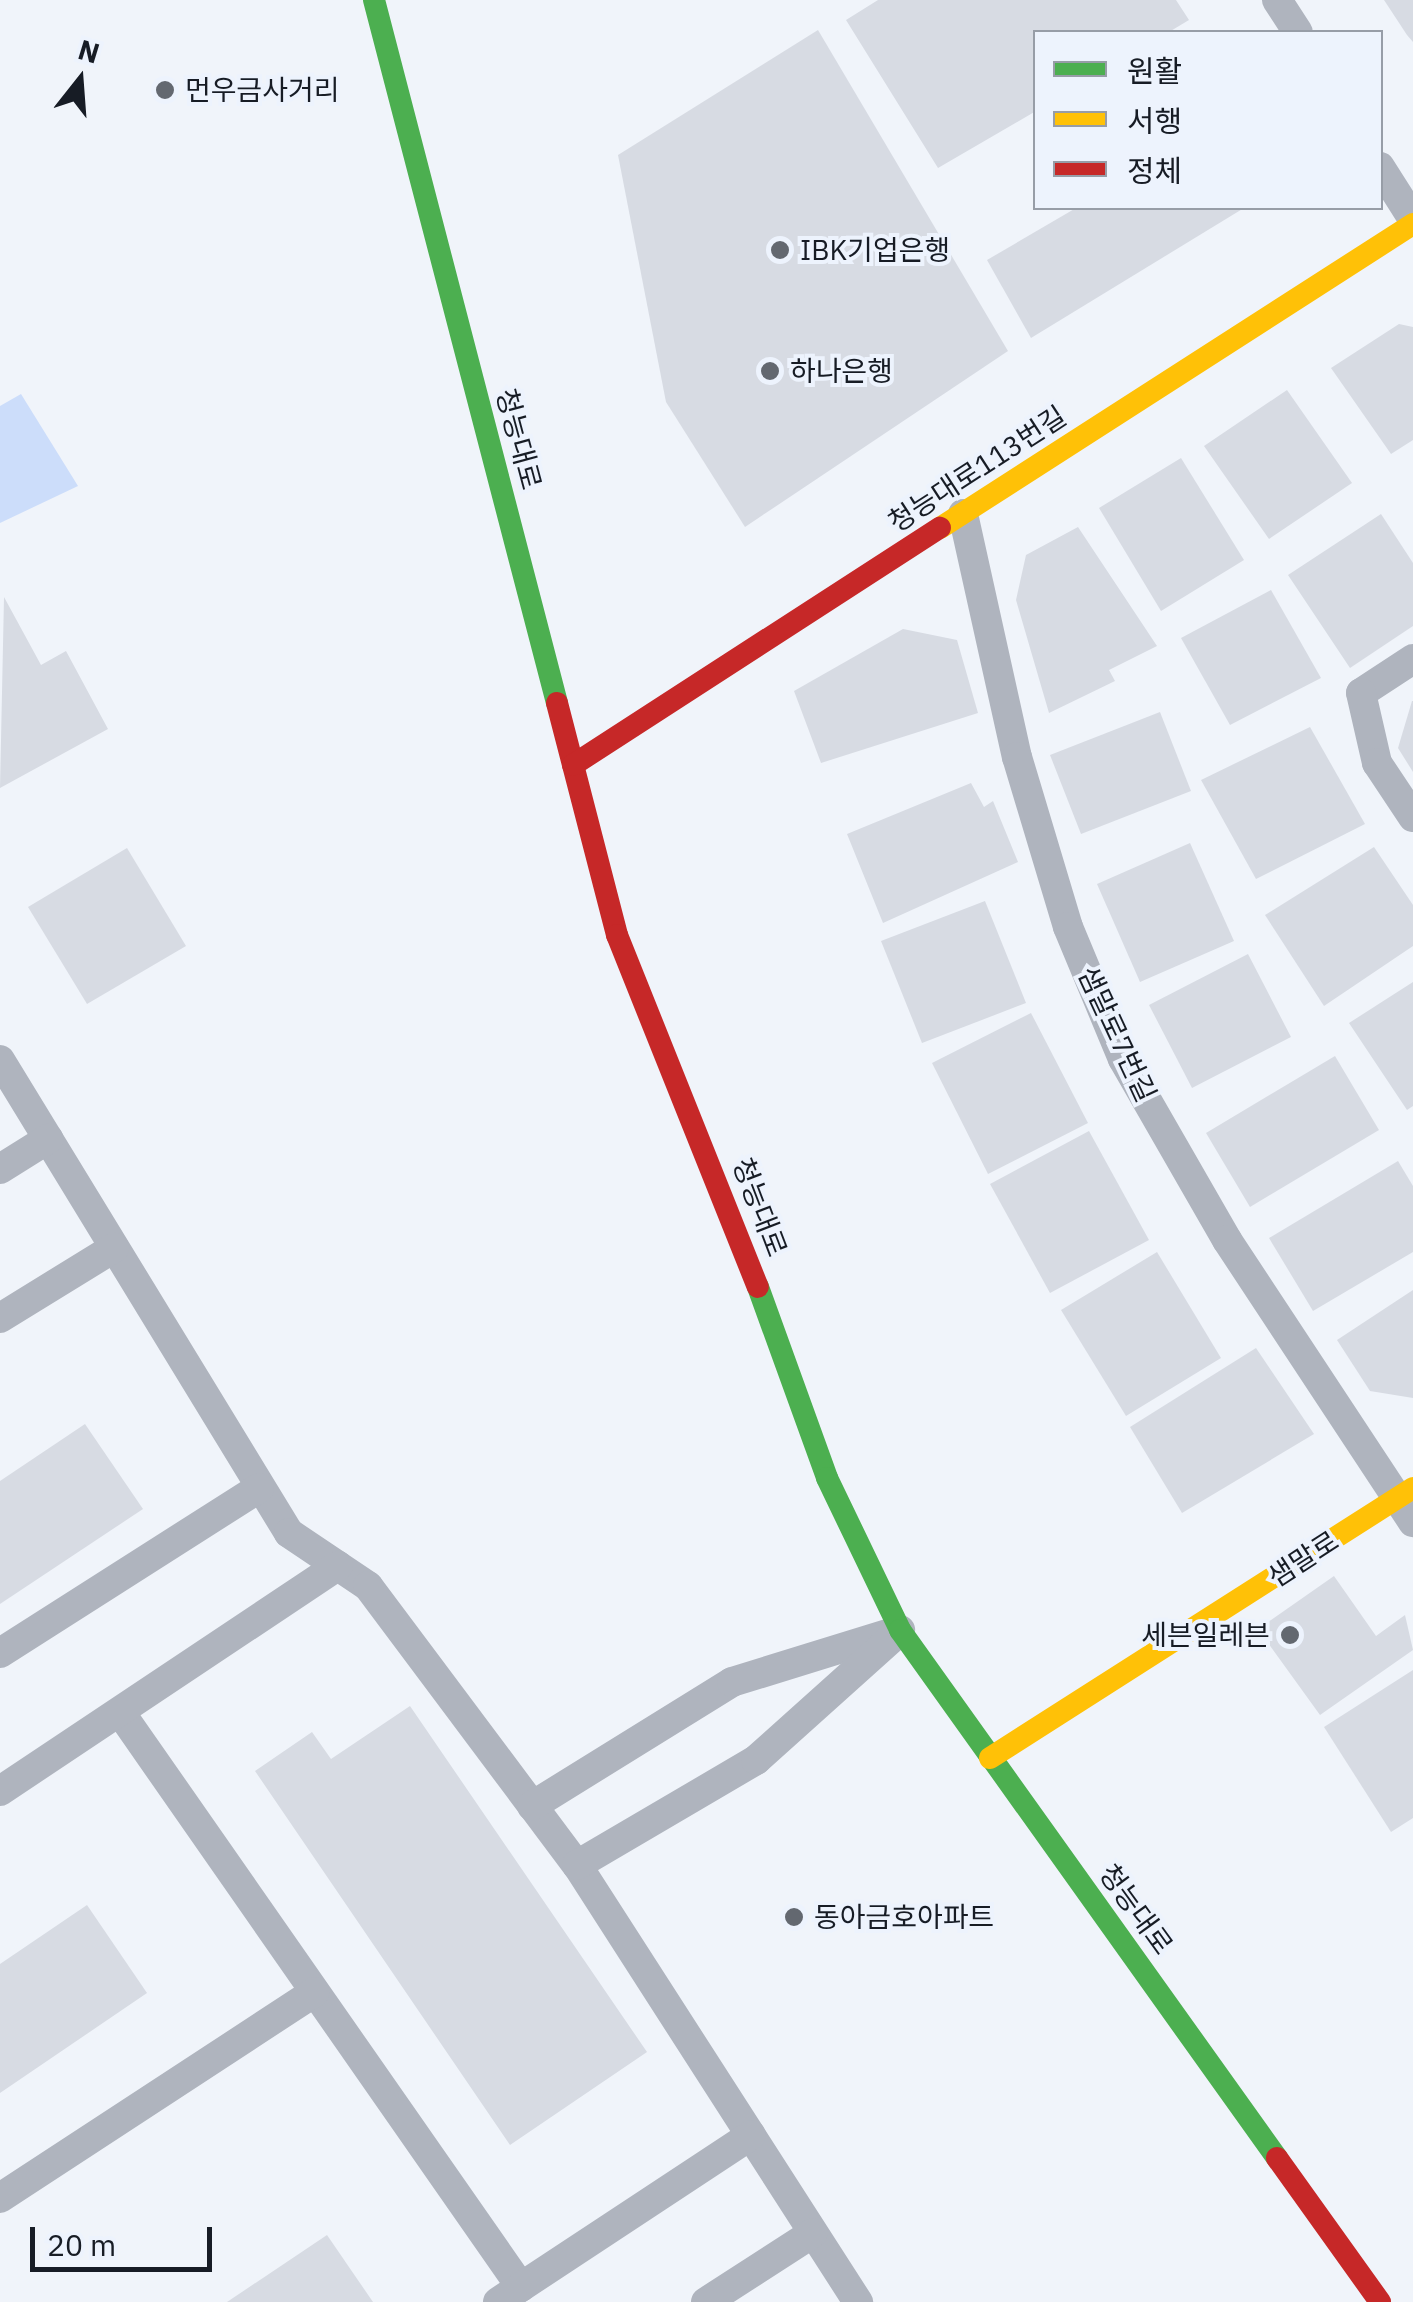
<!DOCTYPE html>
<meta charset="utf-8">
<style>
body{margin:0}
#map{position:relative;width:1413px;height:2302px;overflow:hidden;background:#f0f4fa;font-family:"IBM Plex Sans","Noto Sans KR",sans-serif}
div>[style]{position:absolute}
[style*='--x']{left:calc(var(--x)*1px);top:calc(var(--y)*1px);width:calc(var(--w)*1px);rotate:calc(var(--a)*1deg)}
.green>*{inset:0;background:#ccddfa}
.building>*{inset:0;background:#d7dbe3}
.lane>*{height:30px;margin:-15px;padding:0 15px;transform-origin:15px;border-radius:15px;background:#afb4be}
.fast>*{height:22px;margin:-11px;padding:0 11px;transform-origin:11px;border-radius:11px;background:#4caf50}
.slow>*{height:22px;margin:-11px;padding:0 11px;transform-origin:11px;border-radius:11px;background:#ffc107}
.jam>*{height:22px;margin:-11px;padding:0 11px;transform-origin:11px;border-radius:11px;background:#c62828}
.dots>*{width:28px;height:28px;translate:-50% -50%;box-sizing:border-box;border:5px solid #edf3fd;border-radius:50%}
span{translate:-50% -50%;white-space:nowrap;text-align:center;line-height:1.15;-webkit-text-stroke:8px #edf3fd;paint-order:stroke}
.poi-label{font-size:28px;color:#171c25}
.left{translate:0 -50%;text-align:left}
.right{translate:-100% -50%;text-align:right}
.street-label{font-size:28px;color:#171c25}
.legend{position:absolute;left:1033px;top:30px;width:350px;height:180px;box-sizing:border-box;background:#edf3fd;border:2px solid #979da7;margin:0;padding:12px 18px;list-style:none;font-size:30px;color:#171c25}
.legend li{display:flex;align-items:center;gap:20px;height:50px}
.legend b{width:50px;border:2px solid #979da7}
.north{position:absolute;left:30px;top:30px;width:100px;height:100px;-webkit-text-stroke:8px #edf3fd;paint-order:stroke;rotate:17deg;font-size:28px;font-weight:700;line-height:40px;text-align:center;color:#171c25}
.north::after{content:'';display:block;margin:auto;width:35px;height:45px;background:#171c25;clip-path:polygon(50% 0,100% 100%,50% 72%,0 100%)}
.scale{position:absolute;left:30px;top:2227px;width:182px;height:45px;box-sizing:border-box;border:5px solid #171c25;border-top:0;padding-left:12px;font-size:30px;line-height:35px;white-space:nowrap;color:#171c25;-webkit-text-stroke:8px #edf3fd;paint-order:stroke}
</style>
<div id="map">
<div class="green">
<i style="clip-path:polygon(21px 394px,78px 486px,0 523px,0 406px)"></i>
</div>
<div class="building">
<i style="clip-path:polygon(878px 0,1176px 0,1189px 20px,1169px 32px,1036px 32px,1036px 111px,938px 168px,846px 20px)"></i>
<i style="clip-path:polygon(1384px 0,1413px 0,1413px 42px,1407px 35px)"></i>
<i style="clip-path:polygon(818px 30px,1008px 351px,745px 527px,666px 402px,618px 155px)"></i>
<i style="clip-path:polygon(1076px 208px,1244px 208px,1031px 338px,987px 260px)"></i>
<i style="clip-path:polygon(1399px 324px,1413px 327px,1413px 440px,1391px 454px,1331px 368px)"></i>
<i style="clip-path:polygon(1287px 390px,1352px 483px,1269px 539px,1204px 446px)"></i>
<i style="clip-path:polygon(1181px 458px,1244px 560px,1161px 611px,1099px 508px)"></i>
<i style="clip-path:polygon(1381px 514px,1413px 563px,1413px 626px,1350px 668px,1288px 575px)"></i>
<i style="clip-path:polygon(1078px 527px,1157px 646px,1109px 670px,1115px 681px,1049px 713px,1016px 600px,1026px 555px)"></i>
<i style="clip-path:polygon(1271px 590px,1321px 678px,1230px 725px,1181px 638px)"></i>
<i style="clip-path:polygon(4px 597px,41px 665px,66px 651px,108px 729px,0 788px)"></i>
<i style="clip-path:polygon(903px 629px,957px 640px,978px 713px,821px 763px,794px 691px)"></i>
<i style="clip-path:polygon(1412px 701px,1413px 701px,1413px 772px,1398px 748px)"></i>
<i style="clip-path:polygon(1160px 712px,1191px 791px,1081px 834px,1050px 755px)"></i>
<i style="clip-path:polygon(1310px 727px,1365px 824px,1256px 879px,1201px 780px)"></i>
<i style="clip-path:polygon(971px 783px,984px 807px,993px 801px,1018px 862px,883px 923px,847px 834px)"></i>
<i style="clip-path:polygon(1190px 843px,1234px 941px,1140px 982px,1097px 884px)"></i>
<i style="clip-path:polygon(1374px 847px,1413px 905px,1413px 946px,1324px 1006px,1265px 915px)"></i>
<i style="clip-path:polygon(127px 848px,186px 946px,87px 1004px,28px 907px)"></i>
<i style="clip-path:polygon(985px 901px,1026px 1003px,922px 1043px,881px 941px)"></i>
<i style="clip-path:polygon(1248px 954px,1291px 1037px,1192px 1088px,1149px 1005px)"></i>
<i style="clip-path:polygon(1413px 982px,1413px 1106px,1407px 1110px,1349px 1023px)"></i>
<i style="clip-path:polygon(1031px 1013px,1088px 1123px,988px 1174px,932px 1063px)"></i>
<i style="clip-path:polygon(1335px 1056px,1379px 1130px,1250px 1207px,1206px 1133px)"></i>
<i style="clip-path:polygon(1089px 1131px,1149px 1240px,1050px 1293px,990px 1184px)"></i>
<i style="clip-path:polygon(1398px 1161px,1413px 1186px,1413px 1252px,1313px 1311px,1269px 1238px)"></i>
<i style="clip-path:polygon(1157px 1252px,1221px 1358px,1126px 1416px,1061px 1310px)"></i>
<i style="clip-path:polygon(1413px 1290px,1413px 1398px,1370px 1391px,1337px 1340px)"></i>
<i style="clip-path:polygon(1256px 1348px,1314px 1434px,1182px 1513px,1130px 1427px)"></i>
<i style="clip-path:polygon(85px 1424px,143px 1509px,0 1604px,0 1481px)"></i>
<i style="clip-path:polygon(1334px 1576px,1376px 1636px,1405px 1615px,1413px 1650px,1320px 1715px,1258px 1629px)"></i>
<i style="clip-path:polygon(1413px 1670px,1413px 1818px,1391px 1832px,1324px 1727px)"></i>
<i style="clip-path:polygon(410px 1706px,647px 2052px,510px 2145px,255px 1771px,312px 1732px,331px 1759px)"></i>
<i style="clip-path:polygon(87px 1905px,147px 1993px,0 2093px,0 1964px)"></i>
<i style="clip-path:polygon(327px 2235px,373px 2302px,227px 2302px)"></i>
</div>
<div class="lane">
<i style="--x:1277;--y:0;--w:38;--a:57"></i>
<i style="--x:1380;--y:167;--w:62;--a:57.6"></i>
<i style="--x:963;--y:514;--w:249;--a:77.5"></i>
<i style="--x:1017;--y:757;--w:177;--a:73.3"></i>
<i style="--x:1068;--y:927;--w:143;--a:67.4"></i>
<i style="--x:1123;--y:1059;--w:209;--a:60.1"></i>
<i style="--x:1227;--y:1240;--w:338;--a:56.6"></i>
<i style="--x:1413;--y:659;--w:62;--a:146.8"></i>
<i style="--x:1361;--y:693;--w:72;--a:77.1"></i>
<i style="--x:1377;--y:763;--w:65;--a:56.3"></i>
<i style="--x:0;--y:1060;--w:554;--a:58.58"></i>
<i style="--x:289;--y:1533;--w:95;--a:33.9"></i>
<i style="--x:368;--y:1586;--w:349;--a:53.2"></i>
<i style="--x:577;--y:1865;--w:520;--a:57.26"></i>
<i style="--x:0;--y:1169;--w:57;--a:-32"></i>
<i style="--x:0;--y:1318;--w:134;--a:-31.6"></i>
<i style="--x:0;--y:1653;--w:307;--a:-32.5"></i>
<i style="--x:120;--y:1712;--w:701;--a:55.11"></i>
<i style="--x:0;--y:1791;--w:406;--a:-33.7"></i>
<i style="--x:532;--y:1806;--w:235;--a:-31.8"></i>
<i style="--x:732;--y:1682;--w:176;--a:-17.2"></i>
<i style="--x:577;--y:1865;--w:208;--a:-30.4"></i>
<i style="--x:756;--y:1760;--w:184;--a:-41.9"></i>
<i style="--x:0;--y:2198;--w:376;--a:-33.2"></i>
<i style="--x:498;--y:2302;--w:303;--a:-33.4"></i>
<i style="--x:706;--y:2302;--w:127;--a:-32.8"></i>
</div>
<div class="fast">
<i style="--x:374;--y:0;--w:726;--a:75.41"></i>
<i style="--x:758;--y:1287;--w:203;--a:70.1"></i>
<i style="--x:827;--y:1478;--w:169;--a:64.3"></i>
<i style="--x:900;--y:1630;--w:649;--a:54.47"></i>
</div>
<div class="slow">
<i style="--x:940;--y:528;--w:562;--a:-32.73"></i>
<i style="--x:990;--y:1758;--w:502;--a:-32.55"></i>
</div>
<div class="jam">
<i style="--x:557;--y:703;--w:240;--a:75.5"></i>
<i style="--x:617;--y:935;--w:379;--a:68.2"></i>
<i style="--x:573;--y:765;--w:437;--a:-32.9"></i>
<i style="--x:1277;--y:2158;--w:177;--a:54.4"></i>
</div>
<div class="dots">
<i style="left:165px;top:90px;background:#636870"></i>
<i style="left:780px;top:250px;background:#636870"></i>
<i style="left:770px;top:371px;background:#636870"></i>
<i style="left:1290px;top:1635px;background:#636870"></i>
<i style="left:794px;top:1917px;background:#636870"></i>
</div>
<div class="poi-label">
<span class="left" style="left:185px;top:90px">먼우금사거리</span>
<span class="left" style="left:800px;top:250px">IBK기업은행</span>
<span class="left" style="left:790px;top:371px">하나은행</span>
<span class="right" style="left:1270px;top:1635px">세븐일레븐</span>
<span class="left" style="left:814px;top:1917px">동아금호아파트</span>
</div>
<div class="street-label">
<span style="left:519px;top:439px;rotate:75deg">청능대로</span>
<span style="left:977px;top:469px;rotate:-33deg">청능대로113번길</span>
<span style="left:1117px;top:1034px;rotate:65deg">샘말로7번길</span>
<span style="left:760px;top:1207px;rotate:69deg">청능대로</span>
<span style="left:1303px;top:1559px;rotate:-33deg">샘말로</span>
<span style="left:1136px;top:1909px;rotate:54deg">청능대로</span>
</div>
<ul class="legend">
<li><b style="height:12px;background:#4caf50"></b>원활</li>
<li><b style="height:12px;background:#ffc107"></b>서행</li>
<li><b style="height:12px;background:#c62828"></b>정체</li>
</ul>
<div class="north">N</div>
<div class="scale">20 m</div>
</div>
